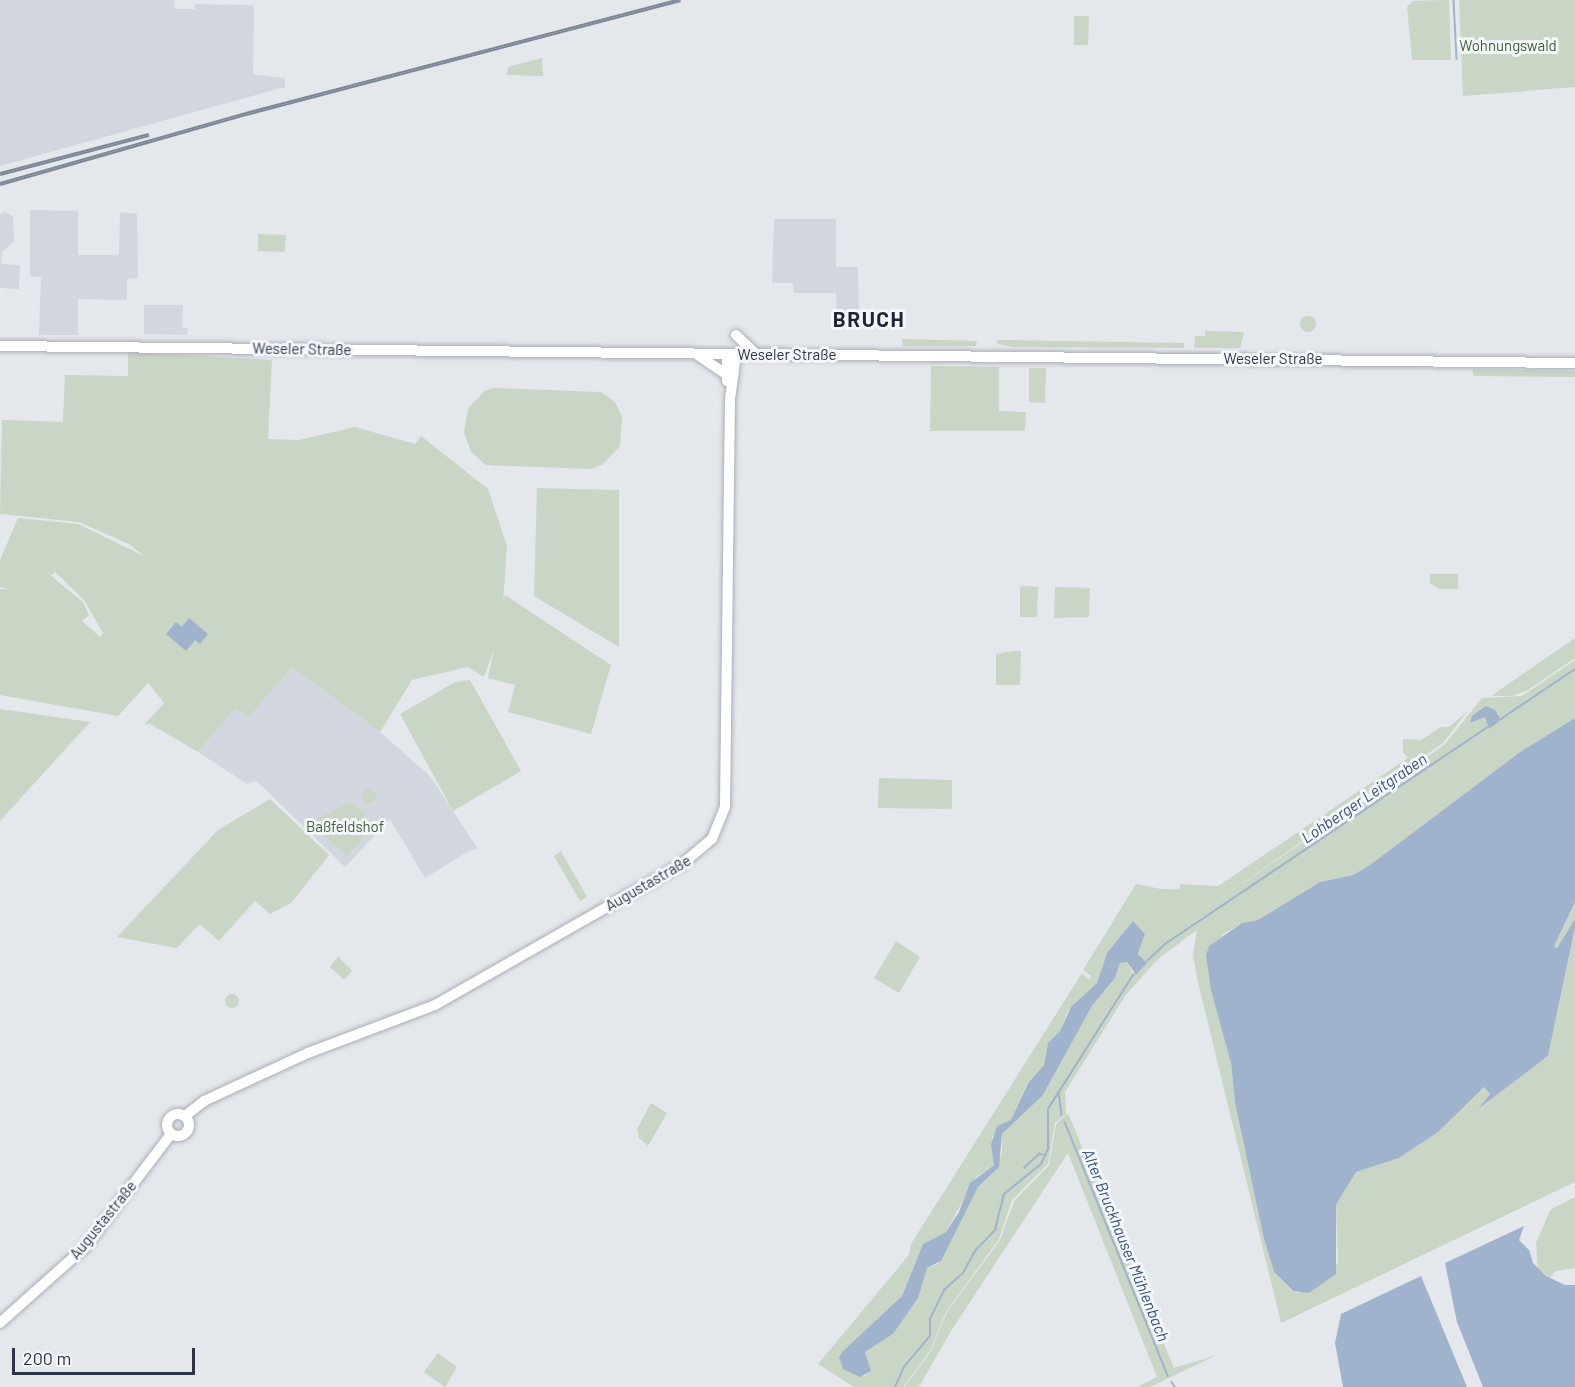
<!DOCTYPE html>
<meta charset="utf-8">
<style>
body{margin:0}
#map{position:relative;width:1575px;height:1387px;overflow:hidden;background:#e4e7ec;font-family:Barlow,sans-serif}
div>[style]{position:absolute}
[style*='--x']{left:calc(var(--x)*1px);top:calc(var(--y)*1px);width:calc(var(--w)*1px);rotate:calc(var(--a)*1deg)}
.built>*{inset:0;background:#d2d6de}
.green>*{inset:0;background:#c9d6c5}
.round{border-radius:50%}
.water>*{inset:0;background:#9fb4cc}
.stream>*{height:1.5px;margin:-0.75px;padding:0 0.75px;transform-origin:0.75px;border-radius:0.75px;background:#9fb4cc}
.roads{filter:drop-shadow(0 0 2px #a9aeb7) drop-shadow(0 0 2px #a9aeb7)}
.secondary>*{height:10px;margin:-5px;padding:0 5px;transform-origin:5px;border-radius:5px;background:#fff}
.secondary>.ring{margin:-5px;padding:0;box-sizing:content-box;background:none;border:10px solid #fff;border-radius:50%}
.primary>*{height:10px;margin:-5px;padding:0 5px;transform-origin:5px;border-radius:5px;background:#fff}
.rail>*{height:4px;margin-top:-2px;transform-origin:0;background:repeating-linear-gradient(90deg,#f4f6f9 0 4.5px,#7d8696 0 9px);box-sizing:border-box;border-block:2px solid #7d8696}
span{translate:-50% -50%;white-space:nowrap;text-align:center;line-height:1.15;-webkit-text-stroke:6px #f4f6f9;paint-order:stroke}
.park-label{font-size:15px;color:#3f6138}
.street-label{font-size:15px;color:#2b3445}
.water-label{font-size:16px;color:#34527a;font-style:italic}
.district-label{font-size:21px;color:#1d2536;font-weight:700;letter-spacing:1.5px}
.scale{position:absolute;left:12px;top:1348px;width:183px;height:27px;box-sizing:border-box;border:3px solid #2b3445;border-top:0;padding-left:8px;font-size:18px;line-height:21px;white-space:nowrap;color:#2b3445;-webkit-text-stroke:4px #f4f6f9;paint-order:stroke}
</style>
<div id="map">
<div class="built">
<i style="clip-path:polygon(0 0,174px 0,175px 9px,195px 9px,195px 4px,254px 5px,253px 74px,285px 78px,285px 87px,0 166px)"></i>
<i style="clip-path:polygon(30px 210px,78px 211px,78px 255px,119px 255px,120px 212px,137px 214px,138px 278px,127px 279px,127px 300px,78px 299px,78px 335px,39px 335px,41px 277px,30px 276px)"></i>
<i style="clip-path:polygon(5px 212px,13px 217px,14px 242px,2px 252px,1px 264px,20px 265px,19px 289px,0 288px,0 214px)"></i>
<i style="clip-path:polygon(774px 219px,836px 219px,836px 267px,858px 267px,859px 320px,837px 320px,836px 293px,794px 293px,793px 283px,772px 283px)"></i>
<i style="clip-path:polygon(144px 305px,183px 305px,182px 327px,188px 328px,187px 335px,144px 334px)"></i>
<i style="clip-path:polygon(292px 667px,380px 732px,430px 776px,478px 849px,469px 851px,425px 878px,390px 819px,345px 867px,265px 789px,255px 781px,247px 784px,198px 752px,235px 708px,248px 718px)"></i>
</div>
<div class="green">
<i style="clip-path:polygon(1449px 0,1451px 60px,1412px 60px,1407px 7px,1413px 1px)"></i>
<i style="clip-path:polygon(1459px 0,1575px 0,1575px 87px,1463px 96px)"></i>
<i style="clip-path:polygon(1074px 16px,1089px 16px,1088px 45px,1074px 45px)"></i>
<i style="clip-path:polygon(542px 58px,543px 76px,507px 75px,508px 67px)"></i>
<i style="clip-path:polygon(258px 234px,286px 235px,285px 252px,258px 251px)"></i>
<i class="round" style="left:1300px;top:316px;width:16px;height:16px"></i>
<i style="clip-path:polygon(1205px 331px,1244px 332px,1240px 348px,1194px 348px,1195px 336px,1205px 336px)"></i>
<i style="clip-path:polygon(902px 339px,977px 341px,976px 346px,903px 346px)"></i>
<i style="clip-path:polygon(997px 340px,1184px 343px,1184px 348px,1013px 347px,997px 344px)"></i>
<i style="clip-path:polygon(evenodd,128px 352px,272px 360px,268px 439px,299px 440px,355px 427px,415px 444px,421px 436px,488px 489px,507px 546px,503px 603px,505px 595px,611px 665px,591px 734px,508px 712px,515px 685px,488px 678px,494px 649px,484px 677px,468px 667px,412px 680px,380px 732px,292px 667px,248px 718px,235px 708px,198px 752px,150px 724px,144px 725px,164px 703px,148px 683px,118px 716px,0 695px,0 589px,8px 589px,0 587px,0 560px,18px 518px,78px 524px,144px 556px,129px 544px,79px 522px,0 514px,2px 420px,63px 422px,65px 375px,128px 376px,128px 352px,55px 572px,84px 600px,103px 633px,100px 637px,82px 621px,89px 615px,83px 602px,51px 576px,55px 572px)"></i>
<i style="clip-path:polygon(931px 366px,999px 367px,999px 411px,1026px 412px,1025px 431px,930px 431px)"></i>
<i style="clip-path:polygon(1029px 368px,1046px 368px,1045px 403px,1029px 402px)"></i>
<i style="clip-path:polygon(1473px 369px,1575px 371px,1575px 377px,1473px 376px)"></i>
<i style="clip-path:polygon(493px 388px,601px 392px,615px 402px,622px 417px,620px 446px,603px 464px,591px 469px,486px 465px,471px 452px,464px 432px,468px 409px,484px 391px)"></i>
<i style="clip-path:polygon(537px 488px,619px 490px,619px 647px,534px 596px)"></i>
<i style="clip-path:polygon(1430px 574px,1458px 574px,1458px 589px,1439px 589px,1430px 583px)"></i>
<i style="clip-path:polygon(1020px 586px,1038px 587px,1037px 617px,1020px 617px)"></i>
<i style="clip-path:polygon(1055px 587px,1090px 588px,1089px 617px,1054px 618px)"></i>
<i style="clip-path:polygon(1575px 638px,1575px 658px,1528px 690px,1512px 696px,1491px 696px)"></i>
<i style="clip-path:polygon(1013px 651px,1021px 651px,1020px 685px,996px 685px,996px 654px)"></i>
<i style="clip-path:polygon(evenodd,1575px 660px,1575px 718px,1520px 752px,1370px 865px,1353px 875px,1320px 882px,1258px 920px,1242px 923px,1222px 935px,1209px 976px,1231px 1063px,1235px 1103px,1264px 1239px,1274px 1272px,1292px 1291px,1299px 1293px,1338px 1263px,1336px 1205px,1356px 1172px,1399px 1158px,1423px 1142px,1484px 1087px,1490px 1094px,1478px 1109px,1548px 1056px,1575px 927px,1575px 1182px,1281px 1323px,1197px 978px,1193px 955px,1197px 930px,1158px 959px,1125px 996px,1065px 1092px,1066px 1114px,1055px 1123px,1048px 1164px,1012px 1200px,999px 1239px,946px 1312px,930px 1351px,903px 1387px,854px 1387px,818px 1364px,909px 1255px,911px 1244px,1082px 973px,1089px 980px,1091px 976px,1083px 970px,1136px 884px,1161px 889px,1180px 889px,1180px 884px,1218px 886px,1408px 758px,1403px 752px,1403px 739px,1421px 740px,1441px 727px,1449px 727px,1468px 711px,1443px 743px,1214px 903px,1444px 745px,1482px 698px,1522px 696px,1575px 660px,1133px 921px,1145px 934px,1138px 955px,1145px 961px,1133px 974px,1127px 962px,1120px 963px,1115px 978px,1092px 1006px,1043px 1095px,1002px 1134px,1002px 1154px,991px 1175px,978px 1187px,938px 1264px,927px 1268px,913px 1304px,893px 1334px,865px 1352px,871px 1371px,865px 1376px,850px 1373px,843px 1351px,902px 1296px,923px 1244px,946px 1232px,975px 1178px,994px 1165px,992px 1137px,1011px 1120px,1027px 1083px,1044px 1065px,1048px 1043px,1060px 1031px,1068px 1011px,1097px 983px,1107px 953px,1133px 921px)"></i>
<i style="clip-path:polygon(470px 680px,521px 771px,453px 811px,400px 714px,455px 682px)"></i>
<i style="clip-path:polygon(0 709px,90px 722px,0 821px)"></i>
<i style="clip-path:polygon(879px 778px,952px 780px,952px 809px,878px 808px)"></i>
<i class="round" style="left:362px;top:789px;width:14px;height:14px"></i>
<i style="clip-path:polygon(270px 799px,329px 855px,291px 903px,270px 914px,255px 901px,219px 941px,200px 924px,177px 948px,117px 937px,218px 830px)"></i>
<i style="clip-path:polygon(350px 802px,363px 811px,367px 825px,362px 839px,347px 857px,311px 822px)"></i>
<i style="clip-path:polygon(561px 851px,587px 897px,580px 901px,554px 856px)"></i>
<i style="clip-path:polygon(1575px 902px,1575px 919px,1557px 948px,1553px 946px)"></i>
<i style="clip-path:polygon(896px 941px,920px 957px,899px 993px,874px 978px)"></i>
<i style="clip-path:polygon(338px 956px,352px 971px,344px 980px,330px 967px)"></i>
<i class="round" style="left:225px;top:994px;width:14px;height:14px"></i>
<i style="clip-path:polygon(651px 1103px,667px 1113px,648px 1146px,639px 1138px,637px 1129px)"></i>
<i style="clip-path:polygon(1068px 1113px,1174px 1368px,1217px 1355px,1150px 1387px,1137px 1387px,1157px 1377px,1068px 1153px,951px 1331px,919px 1387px,904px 1387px,930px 1353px,947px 1312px,1000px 1240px,1014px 1201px,1049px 1165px,1056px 1124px)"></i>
<i style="clip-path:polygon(1575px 1197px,1575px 1268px,1555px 1271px,1550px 1278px,1538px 1269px,1536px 1243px,1550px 1210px)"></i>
<i style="clip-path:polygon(438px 1353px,457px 1367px,445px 1387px,424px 1372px)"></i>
</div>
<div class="water">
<i style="clip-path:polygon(189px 618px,208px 634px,200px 644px,195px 640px,186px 651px,166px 634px,176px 622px,182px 627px)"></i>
<i style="clip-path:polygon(1486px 706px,1495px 710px,1501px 720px,1489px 729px,1485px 717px,1470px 723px,1472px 716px)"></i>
<i style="clip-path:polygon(1575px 718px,1575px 902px,1554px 946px,1557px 948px,1575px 919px,1575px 927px,1548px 1056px,1478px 1109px,1490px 1094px,1484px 1087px,1438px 1132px,1399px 1158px,1356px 1172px,1336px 1205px,1336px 1274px,1309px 1293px,1293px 1291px,1274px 1272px,1264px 1239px,1235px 1103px,1231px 1063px,1211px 990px,1206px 955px,1209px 946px,1242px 923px,1258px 920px,1320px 882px,1353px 875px,1370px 865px,1520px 752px)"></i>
<i style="clip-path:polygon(1133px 921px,1145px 934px,1138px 954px,1147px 963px,1136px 975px,1127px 962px,1120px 963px,1115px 978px,1092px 1006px,1043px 1095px,1002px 1134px,999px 1167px,978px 1187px,941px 1261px,927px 1268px,918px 1298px,893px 1334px,865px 1352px,871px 1371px,860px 1377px,843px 1369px,839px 1357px,843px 1351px,902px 1296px,923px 1244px,946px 1232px,959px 1212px,970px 1183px,994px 1165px,991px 1144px,997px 1126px,1011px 1120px,1028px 1083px,1044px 1065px,1048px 1043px,1060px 1031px,1071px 1007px,1097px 983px,1107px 953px)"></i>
<i style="clip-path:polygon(1524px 1226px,1519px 1240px,1529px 1250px,1533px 1263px,1546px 1276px,1565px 1285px,1575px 1285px,1575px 1387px,1483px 1387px,1457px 1322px,1445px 1263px)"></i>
<i style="clip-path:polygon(1421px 1276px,1467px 1387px,1343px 1387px,1335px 1343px,1341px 1314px)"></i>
</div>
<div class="stream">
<i style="--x:1454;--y:0;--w:59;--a:87.1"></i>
<i style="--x:1501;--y:719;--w:89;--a:-34"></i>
<i style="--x:1147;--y:961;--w:25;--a:-43"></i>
<i style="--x:1165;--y:944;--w:388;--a:-33.9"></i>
<i style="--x:1059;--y:1092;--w:23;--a:83"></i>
<i style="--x:1065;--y:1122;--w:274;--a:67.9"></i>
<i style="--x:1024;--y:1168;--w:21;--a:-43"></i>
<i style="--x:1039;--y:1154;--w:7;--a:8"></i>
<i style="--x:1172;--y:1382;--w:6;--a:59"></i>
<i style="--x:895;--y:1387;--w:22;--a:-66"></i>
<i style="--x:904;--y:1367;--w:40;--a:-50"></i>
<i style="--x:930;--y:1336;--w:17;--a:-90"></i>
<i style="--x:930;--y:1319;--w:32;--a:-64"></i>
<i style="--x:944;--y:1290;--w:25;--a:-42"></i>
<i style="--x:963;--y:1273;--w:26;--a:-61"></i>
<i style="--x:976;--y:1250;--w:28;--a:-46"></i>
<i style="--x:995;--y:1230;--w:37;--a:-76"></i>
<i style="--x:1004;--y:1194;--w:48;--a:-39"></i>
<i style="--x:1041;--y:1164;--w:17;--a:-65"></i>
<i style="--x:1048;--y:1149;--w:40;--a:-90"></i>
<i style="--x:1048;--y:1109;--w:159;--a:-57.6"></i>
</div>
<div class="roads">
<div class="secondary">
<i style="--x:727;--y:355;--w:26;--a:90"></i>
<i class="ring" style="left:167px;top:1114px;width:12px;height:12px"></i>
<i style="--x:185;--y:1116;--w:24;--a:-38"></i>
<i style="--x:204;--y:1101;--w:115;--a:-24.8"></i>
<i style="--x:308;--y:1053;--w:136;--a:-20.7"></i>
<i style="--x:435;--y:1005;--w:284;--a:-29.7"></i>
<i style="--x:682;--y:864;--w:39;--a:-40"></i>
<i style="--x:712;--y:839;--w:35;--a:-68"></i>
<i style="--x:725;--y:806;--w:407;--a:-89.3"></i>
<i style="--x:730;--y:399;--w:44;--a:-82.2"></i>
<i style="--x:0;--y:1323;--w:114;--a:-41.8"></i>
<i style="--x:85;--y:1247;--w:142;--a:-52.7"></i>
</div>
<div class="primary">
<i style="--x:736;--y:335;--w:28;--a:44"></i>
<i style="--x:0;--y:346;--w:1575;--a:0.62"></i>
<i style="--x:699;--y:356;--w:32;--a:34"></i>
</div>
</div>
<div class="rail">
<i style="--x:0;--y:174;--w:154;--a:-14.7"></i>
<i style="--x:0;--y:184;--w:256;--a:-15.9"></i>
<i style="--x:246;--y:114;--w:449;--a:-14.7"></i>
</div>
<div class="park-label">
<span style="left:1508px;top:46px">Wohnungswald</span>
<span style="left:345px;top:827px">Baßfeldshof</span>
</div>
<div class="street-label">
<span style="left:302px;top:349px;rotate:1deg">Weseler Straße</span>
<span style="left:787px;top:355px">Weseler Straße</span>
<span style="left:1273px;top:359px">Weseler Straße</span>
<span style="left:648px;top:883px;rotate:-30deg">Augustastraße</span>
<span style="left:103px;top:1220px;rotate:-51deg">Augustastraße</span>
</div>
<div class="water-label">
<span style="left:1364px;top:798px;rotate:-34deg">Lohberger Leitgraben</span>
<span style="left:1126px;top:1245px;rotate:68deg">Alter Bruckhauser Mühlenbach</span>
</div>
<div class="district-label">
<span style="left:869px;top:319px">BRUCH</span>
</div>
<div class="scale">200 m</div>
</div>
